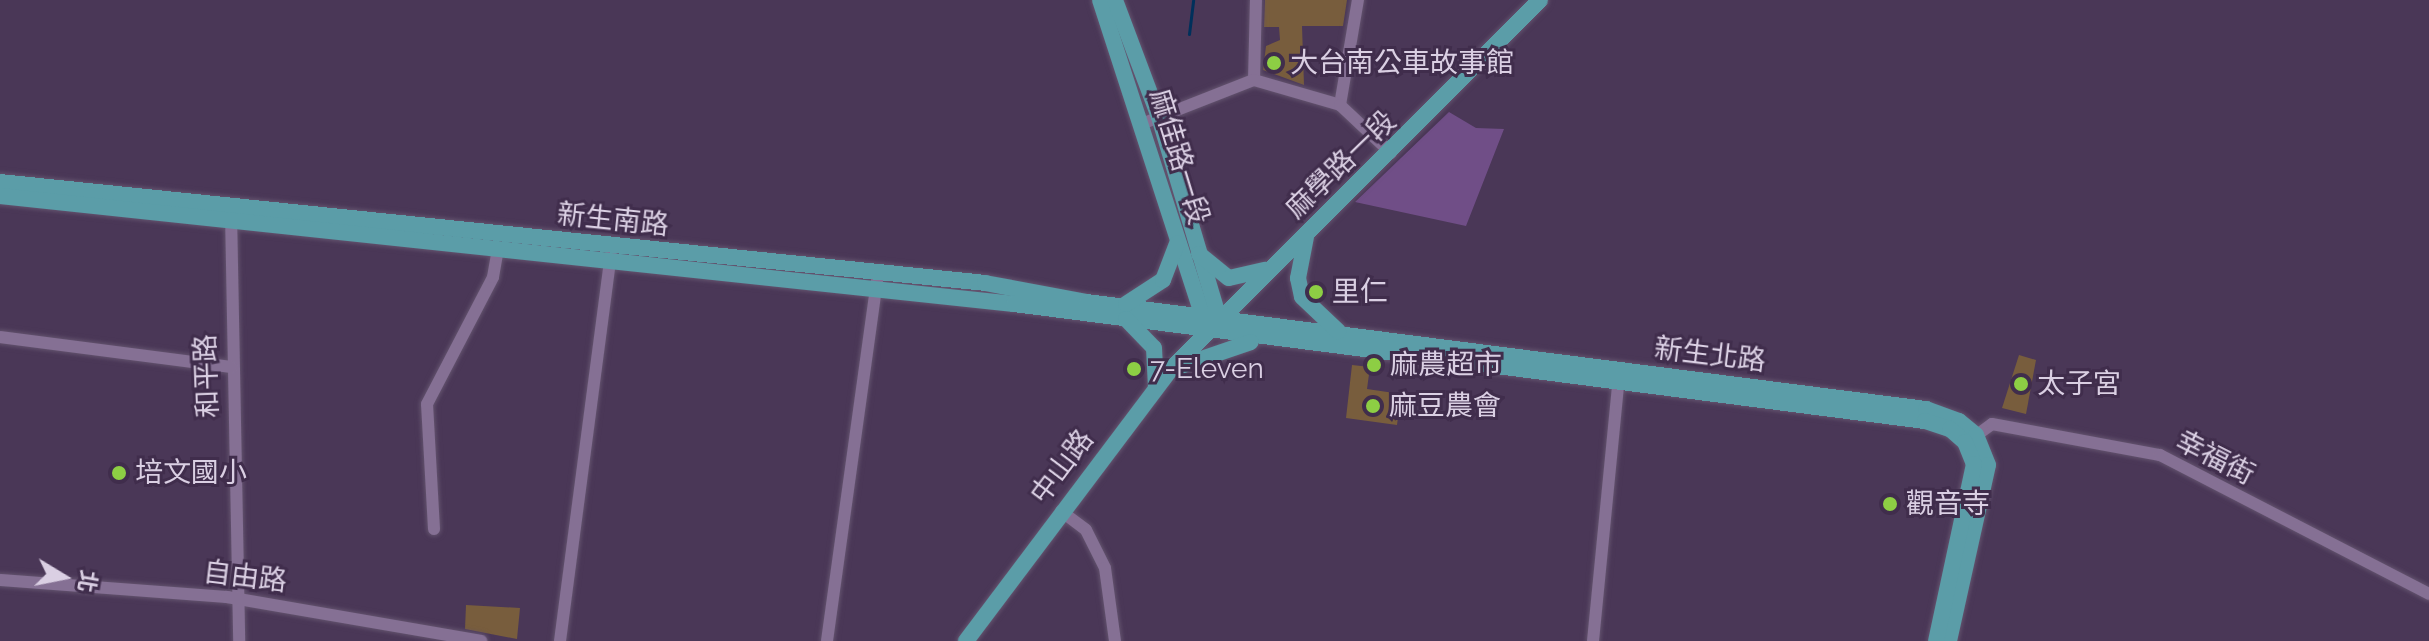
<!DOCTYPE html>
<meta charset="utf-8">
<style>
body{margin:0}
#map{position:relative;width:2429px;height:641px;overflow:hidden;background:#4a3757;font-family:Raleway,"Noto Sans TC",sans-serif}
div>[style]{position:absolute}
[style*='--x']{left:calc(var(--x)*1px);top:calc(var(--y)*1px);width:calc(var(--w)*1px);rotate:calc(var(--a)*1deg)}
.green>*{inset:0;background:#704e87}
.stream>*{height:3px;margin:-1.5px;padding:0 1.5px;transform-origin:1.5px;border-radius:1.5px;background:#00305b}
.building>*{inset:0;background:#785d3d}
.roads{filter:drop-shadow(0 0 2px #63536e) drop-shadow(0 0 2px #63536e)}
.minor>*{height:12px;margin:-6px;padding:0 6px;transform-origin:6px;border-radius:6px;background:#857094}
.major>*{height:16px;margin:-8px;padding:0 8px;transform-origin:8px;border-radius:8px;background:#5b9da8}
.dots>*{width:22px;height:22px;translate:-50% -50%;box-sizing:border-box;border:4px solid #402d4c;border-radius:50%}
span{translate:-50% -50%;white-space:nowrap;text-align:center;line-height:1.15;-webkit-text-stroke:6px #402d4c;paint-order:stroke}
.poi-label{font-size:28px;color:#dacfe3}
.left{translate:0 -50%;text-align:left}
.street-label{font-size:28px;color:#dacfe3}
.north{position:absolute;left:24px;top:537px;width:80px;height:80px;-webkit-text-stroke:6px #402d4c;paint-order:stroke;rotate:100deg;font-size:22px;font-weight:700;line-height:32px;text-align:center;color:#dacfe3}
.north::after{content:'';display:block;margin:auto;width:28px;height:36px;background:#dacfe3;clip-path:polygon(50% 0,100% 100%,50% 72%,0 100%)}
</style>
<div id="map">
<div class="green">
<i style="clip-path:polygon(1449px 112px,1476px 128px,1504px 129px,1466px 226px,1355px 202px)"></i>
</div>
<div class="stream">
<i style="--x:1189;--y:34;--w:34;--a:-83"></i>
</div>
<div class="building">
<i style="clip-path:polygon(1265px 0,1347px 0,1343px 26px,1302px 26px,1304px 85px,1263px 70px,1266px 46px,1280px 40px,1279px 27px,1264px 27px)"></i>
<i style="clip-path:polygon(2019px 355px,2036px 360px,2026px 414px,2002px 408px)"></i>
<i style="clip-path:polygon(1352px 365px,1370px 367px,1367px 389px,1401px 394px,1397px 425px,1346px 418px)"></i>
<i style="clip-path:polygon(466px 605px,520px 608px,517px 639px,465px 629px)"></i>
</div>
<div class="roads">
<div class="minor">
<i style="--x:1254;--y:80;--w:80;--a:-88.6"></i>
<i style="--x:1340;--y:105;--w:107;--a:-80.3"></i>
<i style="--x:1144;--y:123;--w:118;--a:-21.4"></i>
<i style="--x:1254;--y:80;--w:90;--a:16.2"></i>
<i style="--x:1340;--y:105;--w:70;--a:43.3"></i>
<i style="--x:231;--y:213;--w:428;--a:88.9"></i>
<i style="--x:0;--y:337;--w:233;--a:7.4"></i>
<i style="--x:1970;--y:440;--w:27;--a:-36"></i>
<i style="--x:1992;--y:424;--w:171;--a:10.5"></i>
<i style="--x:2160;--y:455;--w:303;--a:27.3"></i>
<i style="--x:1061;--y:511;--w:31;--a:37"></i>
<i style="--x:1086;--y:530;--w:42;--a:63.4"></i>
<i style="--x:1105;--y:568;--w:74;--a:82.2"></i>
<i style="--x:434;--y:529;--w:125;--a:-93.2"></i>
<i style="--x:427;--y:404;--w:143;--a:-62.5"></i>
<i style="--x:493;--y:277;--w:28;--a:-80"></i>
<i style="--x:0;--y:580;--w:228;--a:4.3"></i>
<i style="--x:227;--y:597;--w:258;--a:9.8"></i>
<i style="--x:560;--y:641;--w:390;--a:-82.5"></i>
<i style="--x:827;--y:641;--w:370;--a:-82.1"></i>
<i style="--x:1593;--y:641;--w:268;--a:-84.4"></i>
</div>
<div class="major">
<i style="--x:1100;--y:0;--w:341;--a:72"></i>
<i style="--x:1115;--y:0;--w:125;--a:69.4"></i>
<i style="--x:1159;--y:117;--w:210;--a:73.4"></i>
<i style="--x:0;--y:182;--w:990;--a:5.85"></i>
<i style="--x:985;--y:283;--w:104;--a:10.6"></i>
<i style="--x:1087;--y:302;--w:846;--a:7.27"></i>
<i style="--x:1926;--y:409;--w:35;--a:20"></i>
<i style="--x:1959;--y:421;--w:22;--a:39"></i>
<i style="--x:1976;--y:435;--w:32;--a:68"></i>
<i style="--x:1988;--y:465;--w:180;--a:102.5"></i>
<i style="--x:0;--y:196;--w:1020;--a:6.08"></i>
<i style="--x:1014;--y:304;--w:918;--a:7.32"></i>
<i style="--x:1925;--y:421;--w:26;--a:18"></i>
<i style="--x:1950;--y:429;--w:20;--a:41"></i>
<i style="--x:1965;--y:442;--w:24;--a:68"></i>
<i style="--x:1974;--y:464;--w:181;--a:102.1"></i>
<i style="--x:1306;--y:237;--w:42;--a:101"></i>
<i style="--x:1298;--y:278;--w:19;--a:78"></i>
<i style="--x:1302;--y:297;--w:50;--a:43.4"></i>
<i style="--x:1199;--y:254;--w:38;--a:39"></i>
<i style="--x:1229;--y:278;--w:37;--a:-13"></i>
<i style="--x:1126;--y:304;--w:44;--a:-33"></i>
<i style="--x:1163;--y:280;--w:39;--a:-69"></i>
<i style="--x:1126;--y:319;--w:40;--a:46"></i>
<i style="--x:1154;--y:348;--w:40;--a:87.1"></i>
<i style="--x:1175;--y:368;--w:80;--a:-18.9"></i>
<i style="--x:966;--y:641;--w:339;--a:-53"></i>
<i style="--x:1170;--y:370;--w:523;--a:-45"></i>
</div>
</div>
<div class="dots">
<i style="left:1274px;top:63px;background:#8dce44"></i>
<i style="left:1316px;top:292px;background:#8dce44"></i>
<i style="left:1374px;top:365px;background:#8dce44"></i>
<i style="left:1134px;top:369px;background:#8dce44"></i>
<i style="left:2021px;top:384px;background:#8dce44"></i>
<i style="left:1373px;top:406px;background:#8dce44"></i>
<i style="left:119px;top:473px;background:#8dce44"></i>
<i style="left:1890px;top:504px;background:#8dce44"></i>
</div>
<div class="poi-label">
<span class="left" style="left:1290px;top:63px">大台南公車故事館</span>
<span class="left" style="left:1332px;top:292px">里仁</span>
<span class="left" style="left:1390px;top:365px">麻農超市</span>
<span class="left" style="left:1150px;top:369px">7-Eleven</span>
<span class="left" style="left:2037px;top:384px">太子宮</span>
<span class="left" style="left:1389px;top:406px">麻豆農會</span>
<span class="left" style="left:135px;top:473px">培文國小</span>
<span class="left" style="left:1906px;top:504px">觀音寺</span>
</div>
<div class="street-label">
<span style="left:1179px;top:157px;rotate:73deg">麻佳路一段</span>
<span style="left:1341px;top:165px;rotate:-44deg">麻學路一段</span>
<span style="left:613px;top:220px;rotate:6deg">新生南路</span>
<span style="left:1710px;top:355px;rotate:7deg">新生北路</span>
<span style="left:207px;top:376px;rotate:-92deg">和平路</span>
<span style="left:2215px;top:458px;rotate:27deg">幸福街</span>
<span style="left:1062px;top:467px;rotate:-53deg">中山路</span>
<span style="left:245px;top:577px;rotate:7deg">自由路</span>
</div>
<div class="north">北</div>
</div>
